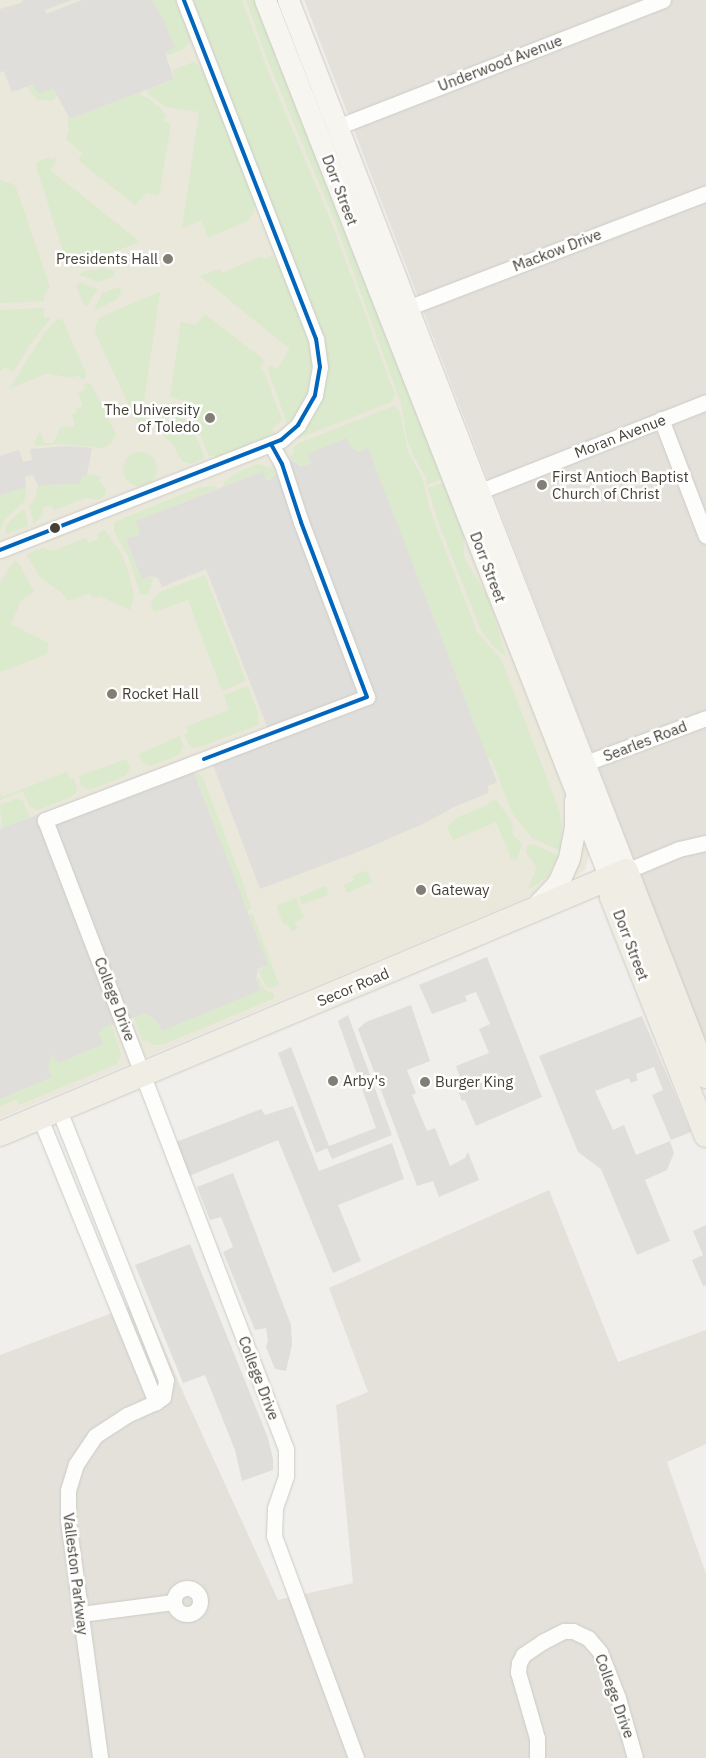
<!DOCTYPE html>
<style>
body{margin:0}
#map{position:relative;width:706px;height:1758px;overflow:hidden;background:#f0efeb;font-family:"IBM Plex Sans",sans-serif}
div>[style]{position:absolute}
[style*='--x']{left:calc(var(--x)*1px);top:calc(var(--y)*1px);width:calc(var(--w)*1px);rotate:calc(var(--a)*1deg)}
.residential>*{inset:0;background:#e3e1d9}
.education>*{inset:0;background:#eae7db}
.green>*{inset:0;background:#dbe9cd}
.round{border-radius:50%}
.parking>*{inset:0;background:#dfdeda}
.roads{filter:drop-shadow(0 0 1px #cccbc7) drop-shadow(0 0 1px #cccbc7)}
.street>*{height:15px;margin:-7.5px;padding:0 7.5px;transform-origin:7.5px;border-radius:7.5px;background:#fdfdfc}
.street>.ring{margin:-7.5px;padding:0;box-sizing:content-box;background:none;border:15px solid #fdfdfc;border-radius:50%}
.secondary>*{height:21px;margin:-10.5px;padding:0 10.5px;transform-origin:10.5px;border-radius:10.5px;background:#f6f5ef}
.primary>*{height:24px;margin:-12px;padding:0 12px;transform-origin:12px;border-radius:12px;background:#f0eee4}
.bus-1>*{height:4px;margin:-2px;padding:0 2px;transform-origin:2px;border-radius:2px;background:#0065bd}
.dots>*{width:14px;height:14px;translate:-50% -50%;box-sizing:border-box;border:2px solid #fff;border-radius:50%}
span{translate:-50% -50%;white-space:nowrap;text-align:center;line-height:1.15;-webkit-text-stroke:5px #fff;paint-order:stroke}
.street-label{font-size:15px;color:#454137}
.poi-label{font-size:15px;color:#454137}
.right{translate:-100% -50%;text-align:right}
.left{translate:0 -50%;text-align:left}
</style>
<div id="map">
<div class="residential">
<i style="clip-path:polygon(304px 0,706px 0,706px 1048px)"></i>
<i style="clip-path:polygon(549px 1190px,618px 1362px,706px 1330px,706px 1444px,667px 1462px,706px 1574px,706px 1758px,0 1758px,0 1355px,144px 1301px,182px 1390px,278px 1600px,353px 1583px,336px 1405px,368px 1392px,329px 1288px)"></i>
</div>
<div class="education">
<i style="clip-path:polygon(0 0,256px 0,590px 851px,585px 870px,575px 877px,0 1118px)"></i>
</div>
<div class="green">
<i style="clip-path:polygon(152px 0,175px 0,190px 36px,190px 42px,185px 48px,169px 55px,165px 54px,166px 51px,174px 47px)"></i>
<i style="clip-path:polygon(193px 0,242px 0,269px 74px,332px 224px,395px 395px,391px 402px,297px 439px,312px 420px,324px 393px,328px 369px,325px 344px)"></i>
<i style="clip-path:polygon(246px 0,257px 0,442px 478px,439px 480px,427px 485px,426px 477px,414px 457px,407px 438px,401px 403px,334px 219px,267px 59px)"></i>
<i style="clip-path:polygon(194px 62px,203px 69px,255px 203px,254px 212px,247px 221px,208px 238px,202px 220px,182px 228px,199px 112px,166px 107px,148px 94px,147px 90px,174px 79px,173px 70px)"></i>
<i style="clip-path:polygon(33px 85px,53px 88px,57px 96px,53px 100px,38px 100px,29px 90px,28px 87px)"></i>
<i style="clip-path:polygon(140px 92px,141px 96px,148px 98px,163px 111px,166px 116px,163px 121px,171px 124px,159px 196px,146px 193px,135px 205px,78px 160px,83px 154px,66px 139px,69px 130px,67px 118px,71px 119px)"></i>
<i style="clip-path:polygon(49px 157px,51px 160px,55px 157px,56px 162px,50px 170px,140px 242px,84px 263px,71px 261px,63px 251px,36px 166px,37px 162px)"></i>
<i style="clip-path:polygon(0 180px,15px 185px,50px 287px,44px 295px,44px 301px,0 303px)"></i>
<i style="clip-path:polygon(272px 255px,279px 265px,308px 339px,312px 365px,307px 394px,293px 418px,287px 424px,268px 369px,271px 365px,277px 369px,290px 349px,200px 276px,220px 269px,222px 273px,260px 257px,267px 259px)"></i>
<i style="clip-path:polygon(103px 268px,114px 271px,115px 276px,98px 282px,80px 275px,82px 272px)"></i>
<i style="clip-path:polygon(80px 282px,98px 289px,87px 306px,84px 305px,76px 286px)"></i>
<i style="clip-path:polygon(120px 287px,121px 292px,117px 299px,94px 311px,102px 293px)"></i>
<i style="clip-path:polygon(160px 292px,143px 408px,168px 412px,162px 423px,149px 427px,139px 423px,135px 418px,96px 335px,95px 328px,99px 319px,105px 315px)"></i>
<i style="clip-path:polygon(44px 308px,44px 317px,51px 318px,31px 343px,14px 371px,4px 367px,2px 371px,0 370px,0 310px)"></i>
<i style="clip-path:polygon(205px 314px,264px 360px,260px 368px,263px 370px,282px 420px,272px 429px,274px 434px,215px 459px,213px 455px,209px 456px,197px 426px,188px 416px,189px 402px,170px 397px,181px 322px,196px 325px)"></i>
<i style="clip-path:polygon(62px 319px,86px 373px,85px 378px,82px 380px,79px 375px,70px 378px,48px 373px,9px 389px,43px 335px,56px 320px)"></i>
<i style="clip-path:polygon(86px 383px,92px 385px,115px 432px,116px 435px,110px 444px,103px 448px,60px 444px,36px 446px,34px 443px,40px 431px,44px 443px,54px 443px,60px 428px,67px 426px,72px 428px,75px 424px,72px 415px,77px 413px,76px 409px,83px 407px,78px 393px,85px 390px,84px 384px)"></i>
<i style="clip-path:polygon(394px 406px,400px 412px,408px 452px,422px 477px,431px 513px,477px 632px,501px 659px,559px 810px,562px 827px,560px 851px,532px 838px,512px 813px,491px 758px,488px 759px,368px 449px,359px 452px,351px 448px,347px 439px,308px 454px,310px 463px,306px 466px,295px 464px,289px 456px,293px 455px,294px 447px,299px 443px)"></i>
<i style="clip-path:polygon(172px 416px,185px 419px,192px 428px,205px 458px,190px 464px,182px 461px,173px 445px,159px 431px)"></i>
<i class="round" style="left:123px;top:452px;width:34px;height:34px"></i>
<i style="clip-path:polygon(258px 464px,270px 468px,274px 465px,275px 476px,266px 480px,262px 471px,224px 486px,224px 482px,240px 471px)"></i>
<i style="clip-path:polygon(85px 474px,101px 477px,99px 481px,106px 490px,104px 496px,98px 500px,86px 498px,54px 510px,52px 505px,42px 508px,43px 514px,34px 524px,29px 507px,36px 496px,38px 485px,79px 484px)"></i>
<i style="clip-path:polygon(440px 484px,444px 484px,464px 534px,464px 555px,466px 561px,489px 599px,506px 657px,492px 645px,481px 630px,439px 524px,428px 488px)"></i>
<i style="clip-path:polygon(215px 486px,218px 488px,136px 521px,140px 530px,137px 536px,126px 540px,142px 580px,153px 577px,148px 595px,141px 595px,128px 556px,114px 531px,114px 522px,198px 488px)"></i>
<i style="clip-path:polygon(26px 487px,25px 501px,5px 519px,0 530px,0 495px)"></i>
<i style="clip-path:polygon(22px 510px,25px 510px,28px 526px,7px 534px,5px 530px,6px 525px)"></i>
<i style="clip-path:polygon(105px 530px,121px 553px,128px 571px,134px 595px,130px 610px,100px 596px,93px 598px,90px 593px,68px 601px,62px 593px,40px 577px,28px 557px,27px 554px,43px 548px,53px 551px,86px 538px,88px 543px,99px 539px,97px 534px)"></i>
<i style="clip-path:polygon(14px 561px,18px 562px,34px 592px,21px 600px,11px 624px,48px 643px,47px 654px,0 672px,0 583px)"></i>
<i style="clip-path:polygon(205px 575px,246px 681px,222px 691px,188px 600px,154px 612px,151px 605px,154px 597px,160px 592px)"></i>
<i style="clip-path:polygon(248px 686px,259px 716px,257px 720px,259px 725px,197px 748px,190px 747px,184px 735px,188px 733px,186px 727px,229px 710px,224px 695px)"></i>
<i style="clip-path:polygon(180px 736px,183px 747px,179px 755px,150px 766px,142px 761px,139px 754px)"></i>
<i style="clip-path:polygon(127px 759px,130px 770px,125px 776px,90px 790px,81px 786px,79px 776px)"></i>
<i style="clip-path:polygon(194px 771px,202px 776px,243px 883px,251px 909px,247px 911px)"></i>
<i style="clip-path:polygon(67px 772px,70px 779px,73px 778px,77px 788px,76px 793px,71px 797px,38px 810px,30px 807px,23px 791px,0 800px,0 792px,2px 797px)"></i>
<i style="clip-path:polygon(18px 798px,23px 801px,30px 818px,2px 829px,0 805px)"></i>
<i style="clip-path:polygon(496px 800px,512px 822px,513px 835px,522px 844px,517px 859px,512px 860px,496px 822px,453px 840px,447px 827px,458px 817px,486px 806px,491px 801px)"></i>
<i style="clip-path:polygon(534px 844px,558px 856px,548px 876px,530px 889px,529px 887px,537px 867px,526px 853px,527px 846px)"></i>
<i style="clip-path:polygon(364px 871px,369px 874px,372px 882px,347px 893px,344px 885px,354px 880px,353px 876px)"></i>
<i style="clip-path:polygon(326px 886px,328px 895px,302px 904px,299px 897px)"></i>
<i style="clip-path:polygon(296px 898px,304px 918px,295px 922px,297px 929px,291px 931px,288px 925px,283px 923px,277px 908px,278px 905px)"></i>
<i style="clip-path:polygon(252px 913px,279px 985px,272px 988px,267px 987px,258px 971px,268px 965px,249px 915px)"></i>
<i style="clip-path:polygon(105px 945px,135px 1016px,145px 1013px,157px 1021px,260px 989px,256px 979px,259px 979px,265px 990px,274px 994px,273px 999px,164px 1044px,152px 1045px,147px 1040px,143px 1041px)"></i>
<i style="clip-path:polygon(111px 1024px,121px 1054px,117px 1064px,19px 1105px,16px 1099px,0 1107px,0 1099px,51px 1077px,48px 1068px,52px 1054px,55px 1055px,58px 1063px,99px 1034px,101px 1028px)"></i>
</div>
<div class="parking">
<i style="clip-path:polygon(23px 0,72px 0,45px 10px,46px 14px,82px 0,152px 0,165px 23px,175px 47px,165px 53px,174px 79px,70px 119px,53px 88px,39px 94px,34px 84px,12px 92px,4px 71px,0 72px,0 9px,21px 3px)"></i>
<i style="clip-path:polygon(347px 438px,351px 448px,359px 452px,368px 448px,497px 782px,488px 786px,488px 793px,452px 808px,427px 822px,363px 850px,260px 889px,210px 757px,270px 734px,206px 569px,162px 587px,158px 578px,151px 576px,142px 580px,126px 539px,137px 536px,140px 531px,136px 521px,263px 471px,266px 480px,269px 480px,276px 475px,275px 467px,291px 460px,300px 466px,308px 465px,311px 462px,307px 454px)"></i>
<i style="clip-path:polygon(68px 446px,92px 448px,87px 474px,83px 476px,79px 484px,38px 485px,33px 475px,25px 477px,26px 487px,0 495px,0 456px,19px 450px,23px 462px,32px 460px,30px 449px)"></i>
<i style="clip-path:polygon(188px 757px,268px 965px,258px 969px,256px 979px,260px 990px,162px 1031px,157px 1021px,145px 1013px,102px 1028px,99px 1034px,103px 1044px,58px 1063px,52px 1054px,48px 1068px,52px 1077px,0 1099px,0 829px)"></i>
<i style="clip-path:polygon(487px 957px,542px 1097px,476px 1126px,465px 1100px,462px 1101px,454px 1080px,460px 1078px,456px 1066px,489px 1053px,479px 1029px,490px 1024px,476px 992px,465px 996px,467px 1001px,432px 1014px,419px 985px)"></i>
<i style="clip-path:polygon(411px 1005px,430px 1061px,407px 1070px,416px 1093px,412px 1095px,427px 1131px,435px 1128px,450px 1166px,465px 1158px,468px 1152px,479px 1180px,439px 1197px,433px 1181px,417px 1186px,358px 1029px,366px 1022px)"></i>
<i style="clip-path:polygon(348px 1015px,392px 1135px,332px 1159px,327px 1148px,316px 1153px,278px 1053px,291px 1047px,329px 1146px,376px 1128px,338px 1021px)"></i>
<i style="clip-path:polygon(642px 1016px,691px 1132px,671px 1140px,652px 1095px,663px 1090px,654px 1067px,636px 1074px,638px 1080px,631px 1083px,629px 1078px,595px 1091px,613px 1130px,624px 1125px,636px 1155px,670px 1141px,674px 1153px,667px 1170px,645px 1180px,670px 1241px,637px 1255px,601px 1169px,578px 1152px,539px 1056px)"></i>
<i style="clip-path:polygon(293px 1106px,319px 1171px,392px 1143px,404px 1179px,338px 1205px,361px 1261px,333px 1273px,278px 1140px,184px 1178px,171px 1144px,261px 1109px,265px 1115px)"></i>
<i style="clip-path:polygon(233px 1173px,291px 1325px,292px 1345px,286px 1371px,275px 1369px,266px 1347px,268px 1340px,266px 1328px,255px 1330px,223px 1252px,233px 1247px,221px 1217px,210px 1220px,197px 1187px)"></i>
<i style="clip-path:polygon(706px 1225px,706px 1285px,703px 1286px,692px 1260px,703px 1255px,693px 1231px)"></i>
<i style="clip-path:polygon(190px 1244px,268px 1438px,273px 1459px,273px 1470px,242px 1481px,235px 1450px,205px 1375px,183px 1383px,135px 1265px)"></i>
</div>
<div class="roads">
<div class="street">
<i style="--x:337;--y:127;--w:350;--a:-21.3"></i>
<i style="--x:407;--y:308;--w:320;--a:-21"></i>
<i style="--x:661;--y:419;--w:125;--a:69"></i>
<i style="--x:271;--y:444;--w:23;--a:61"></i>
<i style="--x:282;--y:464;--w:61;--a:71.9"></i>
<i style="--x:301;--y:522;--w:187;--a:69.3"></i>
<i style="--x:367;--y:697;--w:345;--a:159.1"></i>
<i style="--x:45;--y:820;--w:674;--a:69.04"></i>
<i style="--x:286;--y:1449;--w:27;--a:90"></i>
<i style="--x:286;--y:1476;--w:34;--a:109"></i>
<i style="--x:275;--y:1508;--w:28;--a:92"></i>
<i style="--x:274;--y:1536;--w:237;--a:69.7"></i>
<i style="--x:478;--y:492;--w:245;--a:-21.5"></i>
<i style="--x:0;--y:550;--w:302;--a:-21.4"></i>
<i style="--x:281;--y:440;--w:23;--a:-41"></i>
<i style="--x:298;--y:425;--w:34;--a:-60"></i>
<i style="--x:315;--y:395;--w:28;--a:-80"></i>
<i style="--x:320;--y:367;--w:28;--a:-98"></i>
<i style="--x:316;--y:339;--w:364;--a:-111.3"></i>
<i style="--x:583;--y:764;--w:131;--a:-20.5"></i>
<i style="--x:626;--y:871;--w:57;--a:-22.5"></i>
<i style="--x:679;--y:849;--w:28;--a:-13"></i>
<i style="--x:59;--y:1110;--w:290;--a:68.4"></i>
<i style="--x:166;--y:1380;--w:17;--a:100"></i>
<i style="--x:163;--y:1397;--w:9;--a:144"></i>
<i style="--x:156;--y:1402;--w:32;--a:156"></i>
<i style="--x:127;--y:1415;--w:38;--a:147"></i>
<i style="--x:95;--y:1436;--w:34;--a:124"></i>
<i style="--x:76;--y:1464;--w:28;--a:107"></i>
<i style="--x:68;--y:1491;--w:29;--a:90"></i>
<i style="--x:68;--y:1520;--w:240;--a:82.3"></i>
<i style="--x:40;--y:1118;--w:307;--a:67.8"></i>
<i class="ring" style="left:174px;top:1588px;width:11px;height:11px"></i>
<i style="--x:81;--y:1614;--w:93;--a:-7.4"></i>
<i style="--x:537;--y:1758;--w:20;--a:-90"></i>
<i style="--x:537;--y:1738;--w:69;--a:-106.1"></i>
<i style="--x:518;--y:1672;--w:9;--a:-84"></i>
<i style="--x:519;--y:1663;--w:9;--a:-63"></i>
<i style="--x:523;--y:1655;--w:23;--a:-34"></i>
<i style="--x:542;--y:1642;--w:25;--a:-27"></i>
<i style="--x:564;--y:1631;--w:9;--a:0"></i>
<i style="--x:573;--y:1631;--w:17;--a:25"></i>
<i style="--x:588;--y:1638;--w:18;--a:49"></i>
<i style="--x:600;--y:1652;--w:49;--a:68.6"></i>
<i style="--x:618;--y:1698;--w:62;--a:74.2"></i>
</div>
<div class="secondary">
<i style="--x:265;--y:0;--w:943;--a:68.55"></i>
<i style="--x:288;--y:0;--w:934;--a:68.79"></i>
<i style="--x:532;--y:911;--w:38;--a:-47"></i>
<i style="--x:558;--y:883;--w:27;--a:-66"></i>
<i style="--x:569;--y:858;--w:31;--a:-79"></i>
<i style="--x:575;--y:828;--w:28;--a:-90"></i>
</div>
<div class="primary">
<i style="--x:610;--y:878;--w:19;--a:84"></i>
<i style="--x:612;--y:897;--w:256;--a:68.4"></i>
<i style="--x:0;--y:1134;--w:679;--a:-22.79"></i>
<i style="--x:626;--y:871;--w:220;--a:68.7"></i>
</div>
</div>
<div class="bus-1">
<i style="--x:0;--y:550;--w:302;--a:-21.4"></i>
<i style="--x:281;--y:440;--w:23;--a:-41"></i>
<i style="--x:298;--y:425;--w:34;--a:-60"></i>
<i style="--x:315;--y:395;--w:28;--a:-80"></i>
<i style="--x:320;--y:367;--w:28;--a:-98"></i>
<i style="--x:316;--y:339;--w:364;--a:-111.3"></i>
<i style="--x:204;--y:759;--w:174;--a:-20.8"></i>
<i style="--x:367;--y:697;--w:187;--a:-110.7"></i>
<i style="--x:301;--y:522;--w:61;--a:-108.1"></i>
<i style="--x:282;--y:464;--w:23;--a:-119"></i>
</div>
<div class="dots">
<i style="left:168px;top:259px;background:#817e76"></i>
<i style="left:210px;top:418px;background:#817e76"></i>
<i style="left:542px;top:485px;background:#817e76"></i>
<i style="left:55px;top:528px;background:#454137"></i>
<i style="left:112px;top:694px;background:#817e76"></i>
<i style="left:421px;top:890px;background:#817e76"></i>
<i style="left:333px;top:1081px;background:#817e76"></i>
<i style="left:425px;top:1082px;background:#817e76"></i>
</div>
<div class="street-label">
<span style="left:500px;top:63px;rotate:-21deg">Underwood Avenue</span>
<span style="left:340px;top:190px;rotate:69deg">Dorr Street</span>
<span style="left:557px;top:250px;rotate:-21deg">Mackow Drive</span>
<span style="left:620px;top:436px;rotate:-21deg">Moran Avenue</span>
<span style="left:488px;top:567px;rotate:69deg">Dorr Street</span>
<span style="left:645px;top:741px;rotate:-21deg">Searles Road</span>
<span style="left:631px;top:945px;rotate:69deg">Dorr Street</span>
<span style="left:353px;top:987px;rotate:-23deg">Secor Road</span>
<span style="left:115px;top:999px;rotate:69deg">College Drive</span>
<span style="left:259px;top:1378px;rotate:69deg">College Drive</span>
<span style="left:76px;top:1574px;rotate:83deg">Valleston Parkway</span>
<span style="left:615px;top:1696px;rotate:70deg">College Drive</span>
</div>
<div class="poi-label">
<span class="right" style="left:158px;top:259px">Presidents Hall</span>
<span class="right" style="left:200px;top:418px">The University<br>of Toledo</span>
<span class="left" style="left:552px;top:485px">First Antioch Baptist<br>Church of Christ</span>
<span class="left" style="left:122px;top:694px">Rocket Hall</span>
<span class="left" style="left:431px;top:890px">Gateway</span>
<span class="left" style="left:343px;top:1081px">Arby's</span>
<span class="left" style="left:435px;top:1082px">Burger King</span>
</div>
</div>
